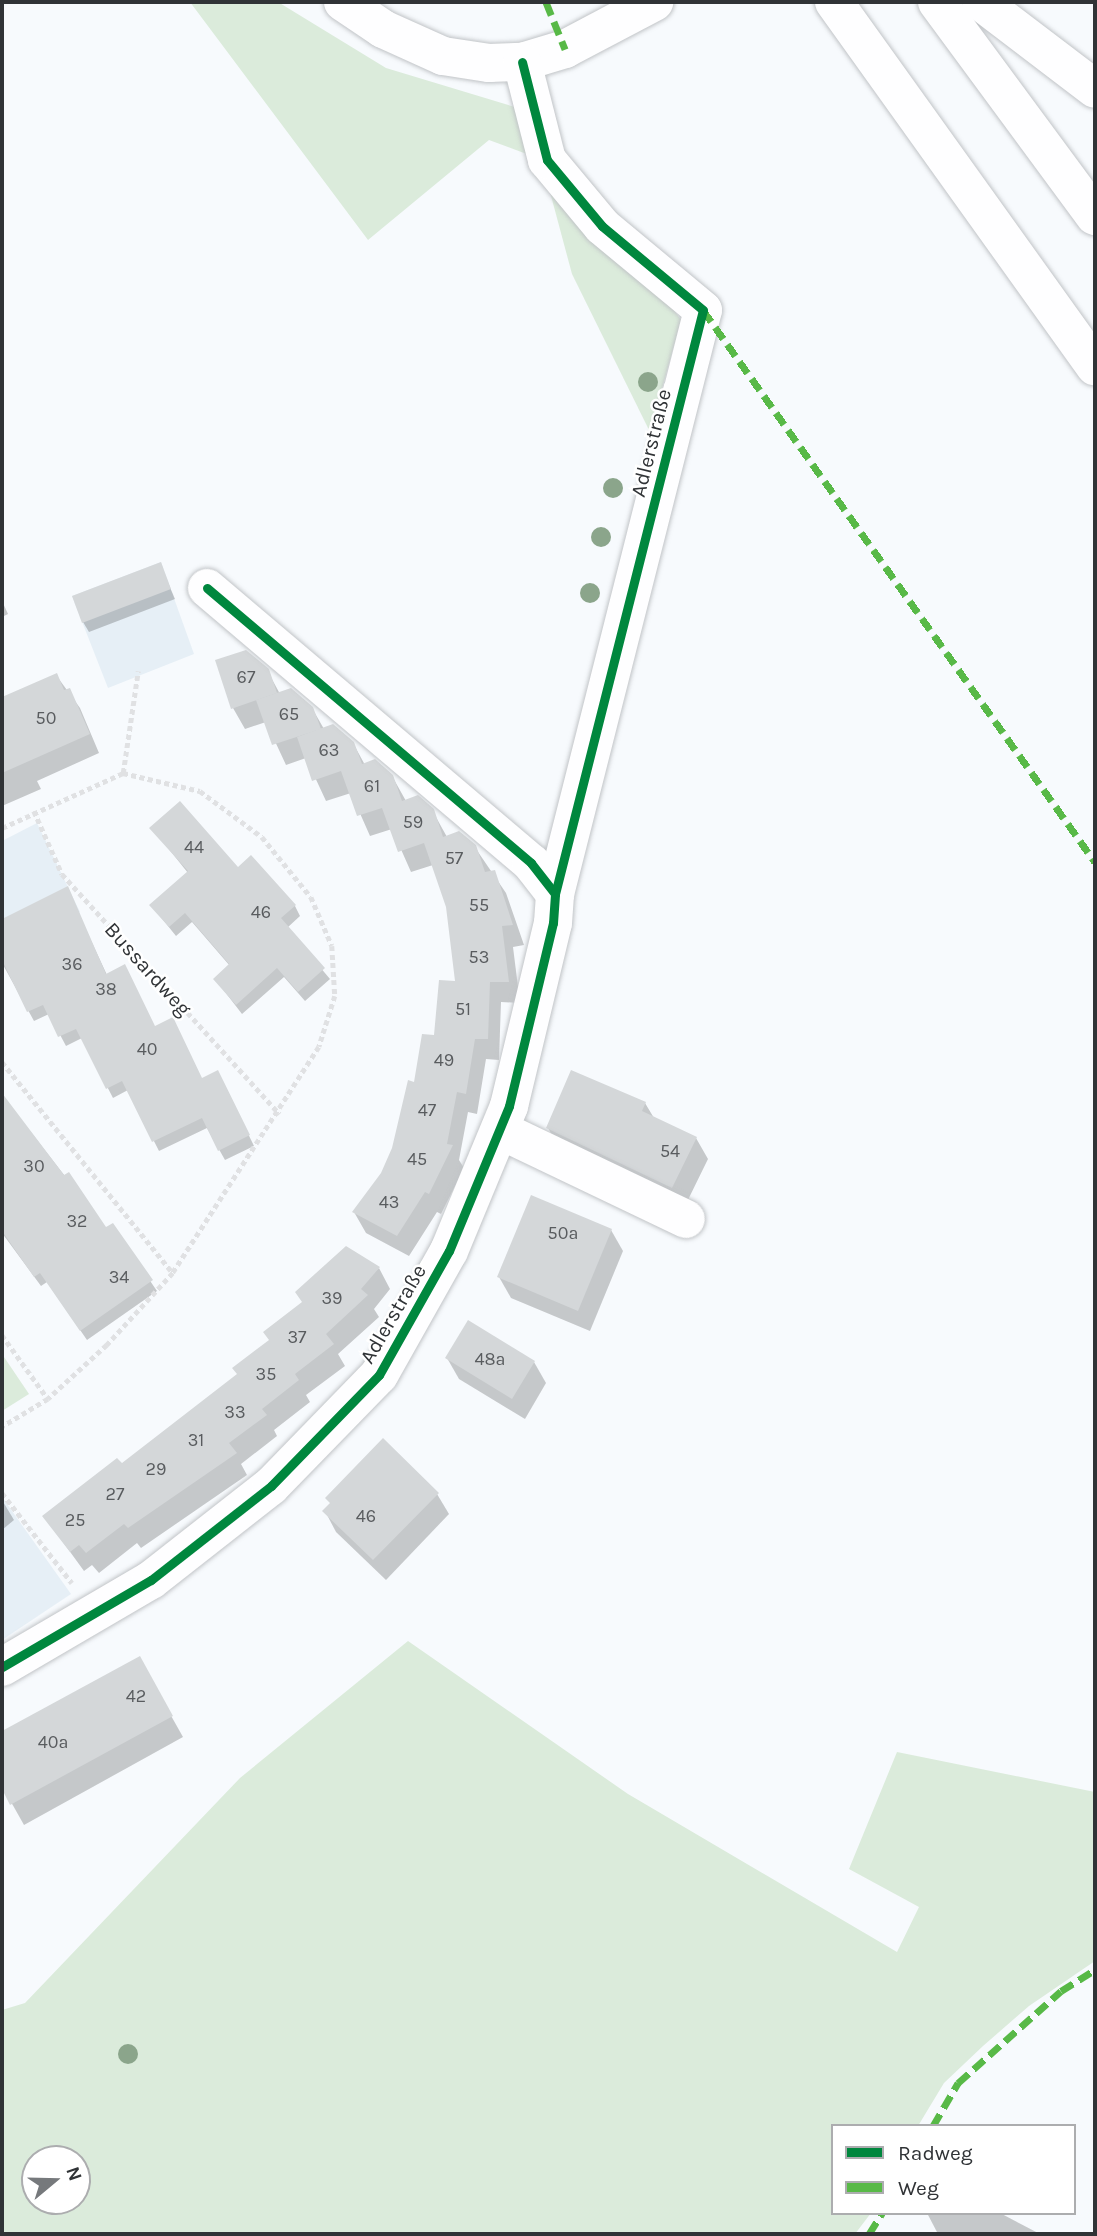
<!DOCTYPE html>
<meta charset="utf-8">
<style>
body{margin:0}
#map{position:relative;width:1097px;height:2236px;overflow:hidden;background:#f7fafd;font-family:Karla,sans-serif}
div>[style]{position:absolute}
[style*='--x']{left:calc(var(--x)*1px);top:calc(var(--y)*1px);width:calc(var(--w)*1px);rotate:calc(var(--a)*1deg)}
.built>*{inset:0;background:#e6eff6}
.green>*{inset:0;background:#dbebdb}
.shadow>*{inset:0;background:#0003}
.building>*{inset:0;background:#d4d7d9}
.path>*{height:4.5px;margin-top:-2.25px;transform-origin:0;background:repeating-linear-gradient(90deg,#e0e1e3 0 5px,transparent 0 8.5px)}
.roads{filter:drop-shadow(0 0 2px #c1c4c7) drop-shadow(0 0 2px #c1c4c7)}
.minor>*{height:38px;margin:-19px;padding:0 19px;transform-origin:19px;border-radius:19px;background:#fefeff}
.highway>*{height:38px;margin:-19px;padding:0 19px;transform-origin:19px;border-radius:19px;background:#fefeff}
.quiet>*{height:7px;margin-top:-3.5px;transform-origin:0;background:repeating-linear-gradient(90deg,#58b947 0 14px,transparent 0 21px)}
.cycleway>*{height:9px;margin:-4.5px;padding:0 4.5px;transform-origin:4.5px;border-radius:4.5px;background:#00873e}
.trees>*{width:20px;height:20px;margin:-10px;border-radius:50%;background:#8ba58b}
span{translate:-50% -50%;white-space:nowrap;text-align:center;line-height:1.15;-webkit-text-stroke:5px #fff;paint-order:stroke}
.number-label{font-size:18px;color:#595c5f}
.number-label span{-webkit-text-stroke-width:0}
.street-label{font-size:21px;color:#303336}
.frame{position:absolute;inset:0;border:4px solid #303336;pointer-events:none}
.legend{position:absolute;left:831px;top:2124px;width:245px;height:91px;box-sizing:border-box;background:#fff;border:2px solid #acadaf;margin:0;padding:9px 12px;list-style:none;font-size:21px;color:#303336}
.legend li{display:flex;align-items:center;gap:14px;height:35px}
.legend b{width:35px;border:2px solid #acadaf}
.north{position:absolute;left:21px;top:2145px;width:70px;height:70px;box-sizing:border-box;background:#fff;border:2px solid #acadaf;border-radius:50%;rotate:71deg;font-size:19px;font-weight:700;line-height:28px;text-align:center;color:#303336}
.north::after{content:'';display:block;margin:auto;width:24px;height:32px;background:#76797c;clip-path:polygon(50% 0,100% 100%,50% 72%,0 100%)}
</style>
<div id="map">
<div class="built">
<i style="clip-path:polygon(161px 562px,194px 654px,108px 688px,72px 596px)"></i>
<i style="clip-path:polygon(37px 823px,80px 912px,2px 950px,2px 841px)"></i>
<i style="clip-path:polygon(2px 1497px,71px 1594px,2px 1640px)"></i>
</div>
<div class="green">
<i style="clip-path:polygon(190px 2px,278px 2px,386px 68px,515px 107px,532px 156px,489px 140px,368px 240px)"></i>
<i style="clip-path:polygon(550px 192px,661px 292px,681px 320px,650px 432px,572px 274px)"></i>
<i style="clip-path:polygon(2px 1354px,29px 1394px,2px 1411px)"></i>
<i style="clip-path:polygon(evenodd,408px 1641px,628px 1794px,897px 1952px,919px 1907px,849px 1869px,897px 1752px,1095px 1792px,1095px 1961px,1029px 2006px,983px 2046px,944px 2083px,918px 2126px,833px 2126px,833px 2213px,871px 2213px,855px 2234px,2px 2234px,2px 2010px,25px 2003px,240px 1778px,408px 1641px,35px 2159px,77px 2159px,77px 2201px,35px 2201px,35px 2159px)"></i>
</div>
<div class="shadow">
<i style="clip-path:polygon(160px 564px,175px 599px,89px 632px,83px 622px)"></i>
<i style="clip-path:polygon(2px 601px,8px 614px,2px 617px)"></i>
<i style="clip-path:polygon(267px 670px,280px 694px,312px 708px,324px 729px,353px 743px,365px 765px,392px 776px,406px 801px,432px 810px,447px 837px,474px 846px,506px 893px,524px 945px,513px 947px,520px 1003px,501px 1002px,499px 1060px,486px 1059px,477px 1114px,468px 1112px,459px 1160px,464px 1168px,441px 1214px,437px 1212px,409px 1256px,366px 1233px,354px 1212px,383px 1174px,457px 982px,447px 906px,433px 865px,411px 872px,392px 829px,370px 836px,351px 793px,326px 801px,306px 758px,286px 765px,266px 722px,245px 729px,233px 708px)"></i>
<i style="clip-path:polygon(56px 675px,80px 708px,99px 753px,37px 781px,41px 789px,2px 806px,2px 701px)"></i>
<i style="clip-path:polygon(152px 828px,238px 869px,251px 857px,295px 906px,300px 916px,287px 928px,330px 979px,305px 1001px,284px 977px,242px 1014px,215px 979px,230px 966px,192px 922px,176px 936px,151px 905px,188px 873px)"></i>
<i style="clip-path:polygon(67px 889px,107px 975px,202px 1080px,223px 1082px,254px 1146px,225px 1160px,207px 1128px,159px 1151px,128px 1090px,113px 1098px,82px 1038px,66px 1046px,49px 1014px,34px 1021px,2px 963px,2px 921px)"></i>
<i style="clip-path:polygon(2px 1095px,106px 1229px,112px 1225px,157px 1291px,87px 1340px,47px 1282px,41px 1286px,2px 1233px)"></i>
<i style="clip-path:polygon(645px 1103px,654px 1118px,696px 1138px,708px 1159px,684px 1208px,560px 1149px,548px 1128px)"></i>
<i style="clip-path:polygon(611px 1230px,623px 1251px,590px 1331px,511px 1298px,499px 1277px)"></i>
<i style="clip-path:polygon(379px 1268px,390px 1289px,374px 1309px,379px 1317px,338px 1354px,345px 1366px,306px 1395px,310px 1402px,274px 1430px,277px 1436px,241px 1464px,247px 1475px,141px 1548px,137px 1543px,99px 1573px,92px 1565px,84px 1571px,44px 1516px,122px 1466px)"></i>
<i style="clip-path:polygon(447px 1358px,534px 1362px,546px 1383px,525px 1419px,459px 1379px)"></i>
<i style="clip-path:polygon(437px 1494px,449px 1514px,386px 1580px,336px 1532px,325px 1511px)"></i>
<i style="clip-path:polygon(2px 1500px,14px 1520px,2px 1530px)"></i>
<i style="clip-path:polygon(139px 1659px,183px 1737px,24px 1825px,2px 1786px,2px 1733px)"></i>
<i style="clip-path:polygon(927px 2213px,1000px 2213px,1040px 2234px,938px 2234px)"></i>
</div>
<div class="building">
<i style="clip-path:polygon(161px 562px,171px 589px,82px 623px,72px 596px)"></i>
<i style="clip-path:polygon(246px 650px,269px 669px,277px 693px,231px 709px,215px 660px)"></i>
<i style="clip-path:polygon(57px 673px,64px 690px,70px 688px,90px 734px,2px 773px,2px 697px)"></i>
<i style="clip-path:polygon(291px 688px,313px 707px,321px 729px,272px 745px,256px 700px)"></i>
<i style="clip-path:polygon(333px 724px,354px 742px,362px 764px,375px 759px,393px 775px,402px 801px,418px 795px,434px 809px,443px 837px,459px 831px,476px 845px,485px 872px,495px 870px,513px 925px,502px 926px,509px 982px,490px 982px,488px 1039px,475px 1039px,466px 1094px,457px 1092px,447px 1144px,453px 1145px,429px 1194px,425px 1192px,397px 1236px,352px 1212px,381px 1173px,392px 1148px,408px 1080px,414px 1082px,422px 1034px,434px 1035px,439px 980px,455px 981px,446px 907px,424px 843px,398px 852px,382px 808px,357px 816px,341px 771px,312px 781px,297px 737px)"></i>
<i style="clip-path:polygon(180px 801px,238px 867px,251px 855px,296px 905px,281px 918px,325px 968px,298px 992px,277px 968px,236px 1005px,213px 979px,229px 964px,185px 913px,169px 927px,149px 905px,188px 871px,149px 828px)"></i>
<i style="clip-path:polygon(68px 886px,106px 974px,125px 964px,155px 1026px,173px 1017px,202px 1078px,218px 1070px,250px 1135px,218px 1151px,202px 1118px,152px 1142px,122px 1081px,106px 1089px,76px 1029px,58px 1037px,43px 1005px,27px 1012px,2px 960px,2px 919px)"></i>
<i style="clip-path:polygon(571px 1070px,646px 1102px,642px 1111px,697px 1137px,672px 1188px,546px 1128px)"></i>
<i style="clip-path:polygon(2px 1093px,64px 1175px,69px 1172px,106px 1227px,113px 1223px,153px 1280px,80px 1331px,40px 1273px,34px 1277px,2px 1231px)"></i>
<i style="clip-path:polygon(531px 1195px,612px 1229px,578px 1311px,497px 1277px)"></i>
<i style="clip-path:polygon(346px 1246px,380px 1267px,361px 1289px,368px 1295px,326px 1334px,334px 1344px,295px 1374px,299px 1380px,262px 1409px,267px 1415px,229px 1443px,237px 1453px,128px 1528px,124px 1524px,86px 1553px,79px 1545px,70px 1552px,42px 1516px,117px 1458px,122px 1463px,237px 1374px,232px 1368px,269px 1340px,263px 1332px,302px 1302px,295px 1292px)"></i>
<i style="clip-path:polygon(468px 1320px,535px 1361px,512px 1399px,445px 1358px)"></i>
<i style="clip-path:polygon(383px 1438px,439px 1493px,373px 1560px,322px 1511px,330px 1503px,325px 1498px)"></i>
<i style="clip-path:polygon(140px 1656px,173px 1716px,10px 1805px,2px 1789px,2px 1731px)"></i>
</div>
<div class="path">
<i style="--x:123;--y:773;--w:103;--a:-81.6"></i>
<i style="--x:34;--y:811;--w:69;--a:66"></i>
<i style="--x:62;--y:874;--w:324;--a:47.8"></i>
<i style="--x:2;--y:828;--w:133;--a:-24.4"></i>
<i style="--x:123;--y:773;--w:79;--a:13.2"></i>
<i style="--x:200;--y:791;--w:77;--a:36.6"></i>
<i style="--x:262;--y:837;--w:77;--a:50.8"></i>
<i style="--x:311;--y:897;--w:53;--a:66.8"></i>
<i style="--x:332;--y:946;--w:50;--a:86.6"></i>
<i style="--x:335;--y:996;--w:53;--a:107.4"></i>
<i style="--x:319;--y:1047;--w:269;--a:122.9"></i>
<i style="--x:173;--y:1273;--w:98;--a:132.5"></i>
<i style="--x:107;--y:1345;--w:80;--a:137.5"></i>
<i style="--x:48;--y:1399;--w:54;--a:148.7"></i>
<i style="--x:2;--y:1062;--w:272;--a:51"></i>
<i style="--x:2;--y:1335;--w:79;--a:54.3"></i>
<i style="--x:2;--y:1493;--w:114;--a:52.1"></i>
</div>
<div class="roads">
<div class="minor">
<i style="--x:343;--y:2;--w:48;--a:34"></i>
<i style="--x:383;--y:29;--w:66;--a:24.2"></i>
<i style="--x:443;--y:56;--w:47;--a:8.7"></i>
<i style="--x:489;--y:63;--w:33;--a:-2"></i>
<i style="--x:522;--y:62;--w:45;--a:-16.8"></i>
<i style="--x:565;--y:49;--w:101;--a:-27.8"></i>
<i style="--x:207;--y:588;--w:425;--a:40.3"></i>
<i style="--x:531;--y:863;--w:39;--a:52"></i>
<i style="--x:500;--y:1130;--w:206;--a:25.6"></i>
<i style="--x:2;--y:1667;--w:173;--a:-30.3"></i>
<i style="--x:151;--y:1580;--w:152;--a:-38.1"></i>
<i style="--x:271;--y:1486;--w:155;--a:-45.8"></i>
<i style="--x:379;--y:1375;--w:142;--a:-60.6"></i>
<i style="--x:449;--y:1251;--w:157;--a:-67.5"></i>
<i style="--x:509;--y:1106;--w:188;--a:-76.5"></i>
<i style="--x:553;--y:923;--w:29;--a:-86"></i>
<i style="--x:555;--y:894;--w:602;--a:-75.78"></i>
<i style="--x:703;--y:310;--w:131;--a:-140.3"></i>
<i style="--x:602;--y:226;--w:86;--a:-129.8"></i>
<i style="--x:547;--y:160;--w:101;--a:-104.3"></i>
</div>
<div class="highway">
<i style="--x:834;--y:2;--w:448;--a:54.4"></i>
<i style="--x:937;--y:2;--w:266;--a:53.6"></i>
<i style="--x:981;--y:2;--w:143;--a:37.3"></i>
</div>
</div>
<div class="quiet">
<i style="--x:546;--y:2;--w:51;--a:68"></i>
<i style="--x:703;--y:310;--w:677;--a:54.62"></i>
<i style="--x:933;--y:2126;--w:50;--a:-59.8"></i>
<i style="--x:958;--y:2083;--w:138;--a:-41.8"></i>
<i style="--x:1061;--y:1991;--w:40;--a:-32"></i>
<i style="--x:869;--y:2234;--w:25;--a:-58"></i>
</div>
<div class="cycleway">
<i style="--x:207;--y:588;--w:425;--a:40.3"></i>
<i style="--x:531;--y:863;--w:39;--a:52"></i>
<i style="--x:2;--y:1667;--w:173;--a:-30.3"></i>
<i style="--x:151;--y:1580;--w:152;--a:-38.1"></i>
<i style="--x:271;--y:1486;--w:155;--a:-45.8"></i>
<i style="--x:379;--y:1375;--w:142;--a:-60.6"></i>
<i style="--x:449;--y:1251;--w:157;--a:-67.5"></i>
<i style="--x:509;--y:1106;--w:188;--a:-76.5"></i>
<i style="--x:553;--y:923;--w:29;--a:-86"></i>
<i style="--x:555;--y:894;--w:602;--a:-75.78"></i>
<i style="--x:703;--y:310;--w:131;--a:-140.3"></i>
<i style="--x:602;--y:226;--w:86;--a:-129.8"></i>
<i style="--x:547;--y:160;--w:101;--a:-104.3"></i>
</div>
<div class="trees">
<i style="left:648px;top:382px"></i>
<i style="left:613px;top:488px"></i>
<i style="left:601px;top:537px"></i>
<i style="left:590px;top:593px"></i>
<i style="left:128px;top:2054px"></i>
</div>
<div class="number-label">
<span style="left:246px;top:677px">67</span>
<span style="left:289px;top:714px">65</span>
<span style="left:46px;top:718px">50</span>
<span style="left:329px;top:750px">63</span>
<span style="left:372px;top:786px">61</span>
<span style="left:413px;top:822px">59</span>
<span style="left:194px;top:847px">44</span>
<span style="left:454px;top:858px">57</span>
<span style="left:479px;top:905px">55</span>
<span style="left:261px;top:912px">46</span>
<span style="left:479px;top:957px">53</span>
<span style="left:72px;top:964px">36</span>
<span style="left:106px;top:989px">38</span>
<span style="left:463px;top:1009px">51</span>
<span style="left:147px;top:1049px">40</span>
<span style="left:444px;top:1060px">49</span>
<span style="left:427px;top:1110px">47</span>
<span style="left:670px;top:1151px">54</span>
<span style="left:417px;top:1159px">45</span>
<span style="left:34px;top:1166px">30</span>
<span style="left:389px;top:1202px">43</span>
<span style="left:77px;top:1221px">32</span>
<span style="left:563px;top:1233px">50a</span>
<span style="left:119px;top:1277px">34</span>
<span style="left:332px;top:1298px">39</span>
<span style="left:297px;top:1337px">37</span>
<span style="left:490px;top:1359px">48a</span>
<span style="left:266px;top:1374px">35</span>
<span style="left:235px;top:1412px">33</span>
<span style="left:196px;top:1440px">31</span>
<span style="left:156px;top:1469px">29</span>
<span style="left:115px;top:1494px">27</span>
<span style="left:366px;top:1516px">46</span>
<span style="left:75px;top:1520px">25</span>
<span style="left:136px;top:1696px">42</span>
<span style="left:53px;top:1742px">40a</span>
</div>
<div class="street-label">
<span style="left:651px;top:443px;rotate:-76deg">Adlerstraße</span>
<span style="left:148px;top:969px;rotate:48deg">Bussardweg</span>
<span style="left:393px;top:1314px;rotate:-60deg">Adlerstraße</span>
</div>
<div class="frame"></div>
<ul class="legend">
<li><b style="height:9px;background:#00873e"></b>Radweg</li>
<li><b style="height:9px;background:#58b947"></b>Weg</li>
</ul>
<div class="north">N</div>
</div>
